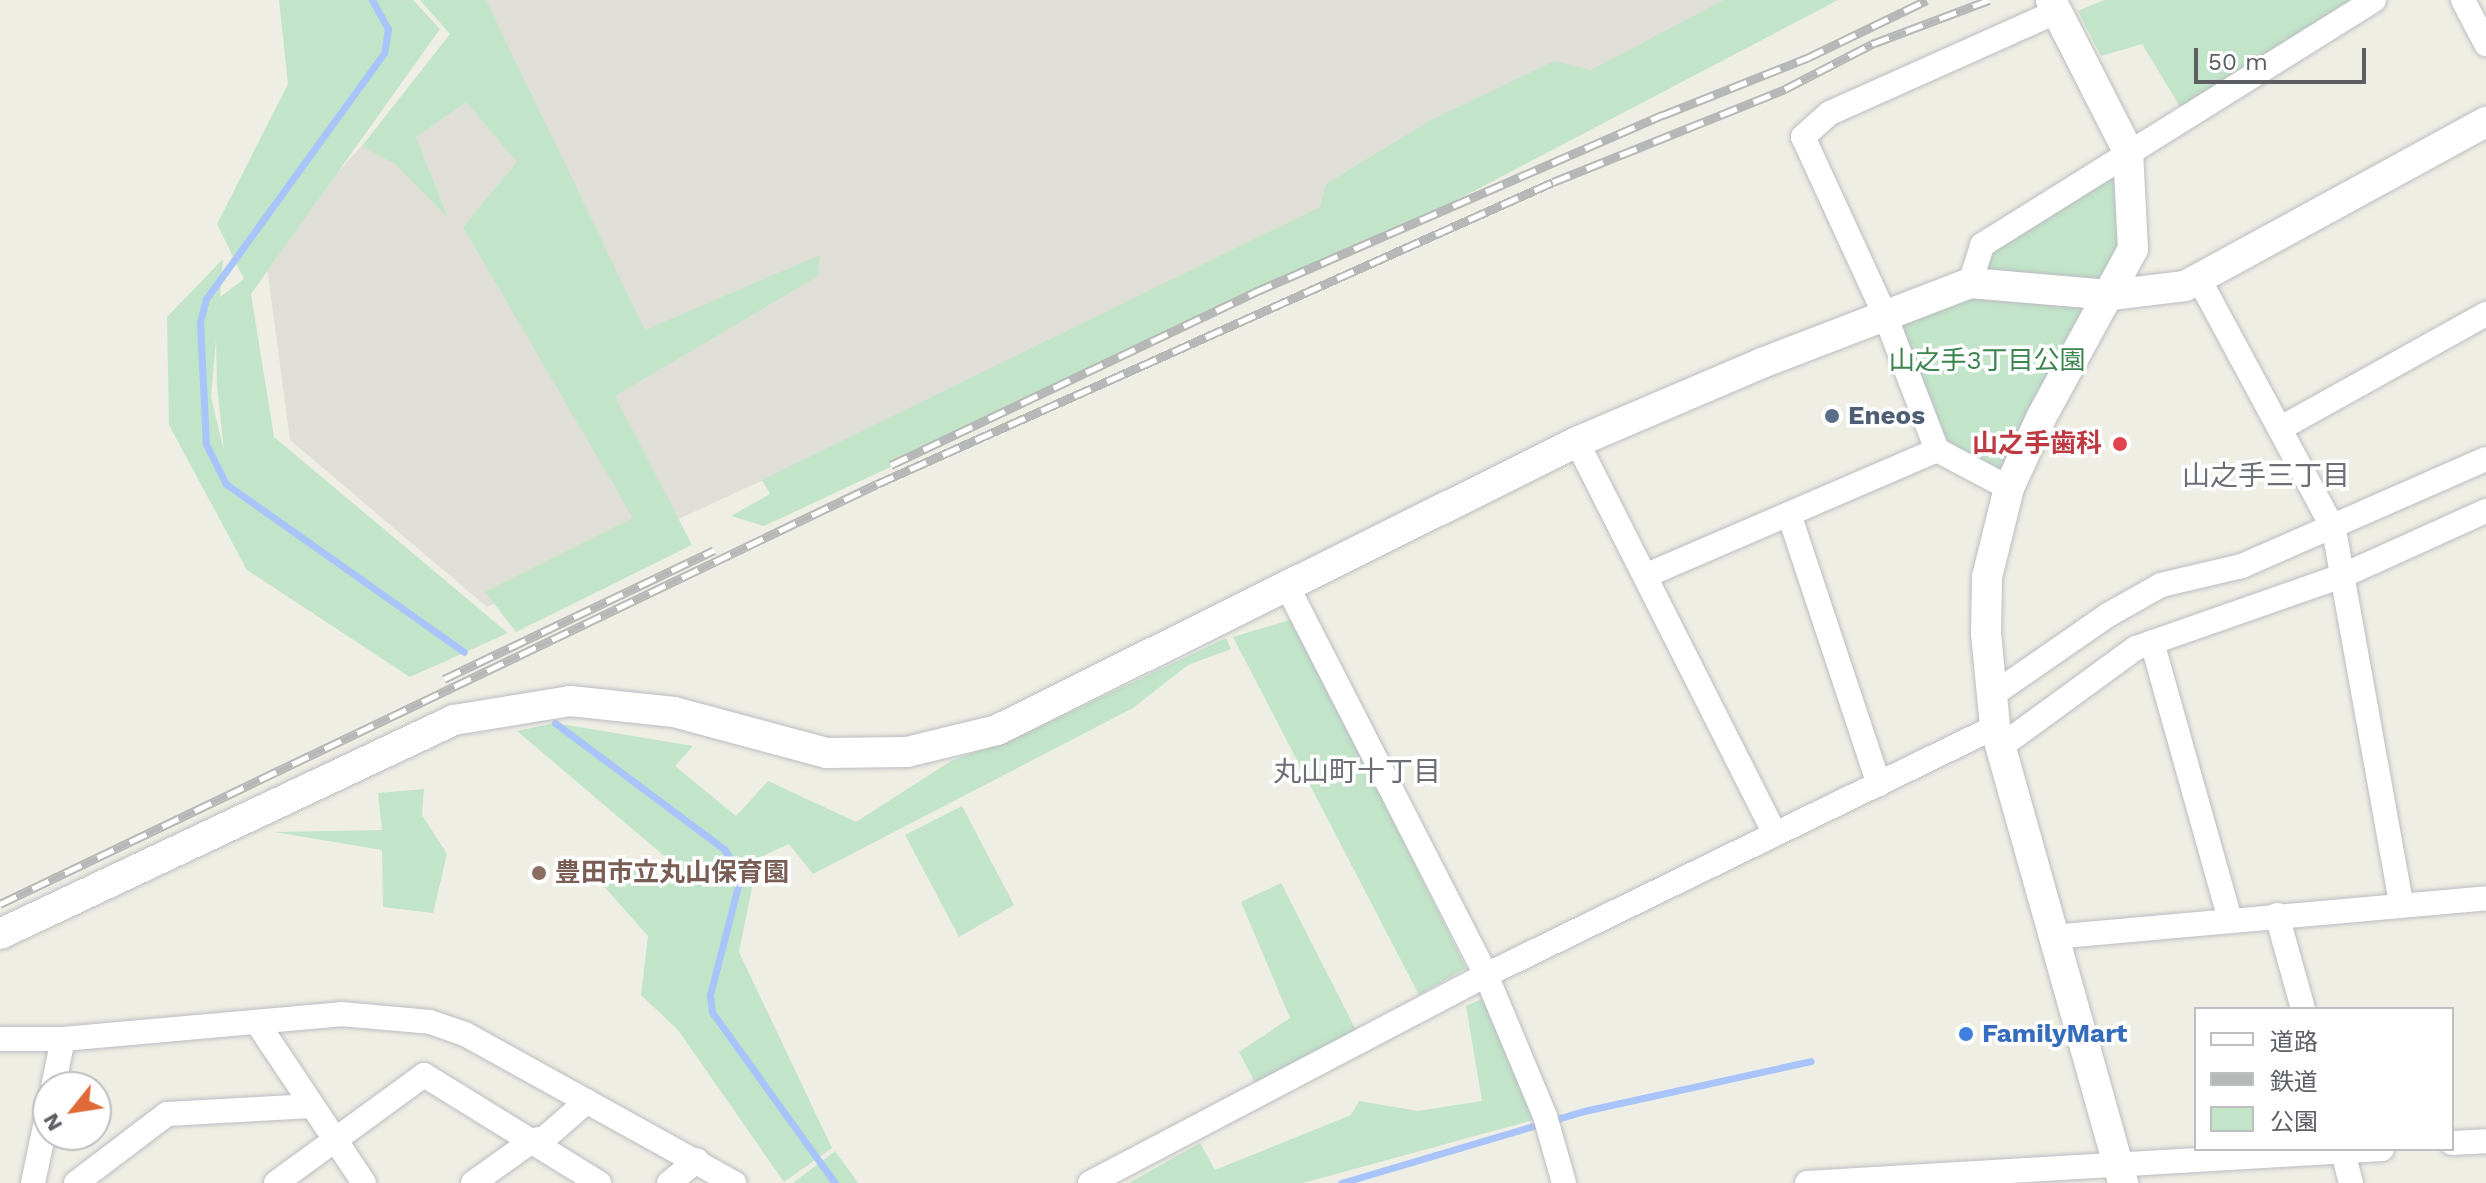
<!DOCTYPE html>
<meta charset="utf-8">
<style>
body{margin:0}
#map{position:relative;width:2486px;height:1183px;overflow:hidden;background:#eeeee4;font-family:"Work Sans","Noto Sans JP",sans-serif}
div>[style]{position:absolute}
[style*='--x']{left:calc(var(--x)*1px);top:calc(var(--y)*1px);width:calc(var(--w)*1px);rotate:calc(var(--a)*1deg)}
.industrial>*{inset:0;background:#dfdfd8}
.green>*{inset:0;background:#c2e4c9}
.stream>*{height:7px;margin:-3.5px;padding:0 3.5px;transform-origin:3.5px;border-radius:3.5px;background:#a8c4fa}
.roads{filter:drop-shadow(0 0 2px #bbbcc2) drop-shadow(0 0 2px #bbbcc2)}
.minor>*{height:24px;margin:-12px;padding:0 12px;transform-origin:12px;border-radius:12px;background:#fff}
.tertiary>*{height:30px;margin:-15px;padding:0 15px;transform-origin:15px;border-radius:15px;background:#fff}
.rail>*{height:9px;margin-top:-4.5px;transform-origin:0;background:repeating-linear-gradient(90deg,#fff 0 18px,#b6b7b7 0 36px);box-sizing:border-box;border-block:2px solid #b6b7b7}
.dots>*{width:22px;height:22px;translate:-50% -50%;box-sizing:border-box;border:4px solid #fff;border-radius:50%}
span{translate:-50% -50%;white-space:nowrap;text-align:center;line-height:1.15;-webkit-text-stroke:7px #fff;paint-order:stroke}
.park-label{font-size:26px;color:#3a844e}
.service-label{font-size:26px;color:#4e5e75;font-weight:700}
.left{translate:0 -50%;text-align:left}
.health-label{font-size:26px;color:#be3a42;font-weight:700}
.right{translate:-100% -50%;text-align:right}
.education-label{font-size:26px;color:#785e54;font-weight:700}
.shop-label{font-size:26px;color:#366cbe;font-weight:700}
.neighbourhood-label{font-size:28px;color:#6d6f76}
.legend{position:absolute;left:2194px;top:1007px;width:260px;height:144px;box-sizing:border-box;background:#fff;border:2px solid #bebfc1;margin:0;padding:10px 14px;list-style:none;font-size:24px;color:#5c5e64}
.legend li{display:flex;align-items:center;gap:16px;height:40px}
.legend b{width:40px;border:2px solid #bebfc1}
.north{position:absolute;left:32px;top:1071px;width:80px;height:80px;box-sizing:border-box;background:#fff;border:2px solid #bebfc1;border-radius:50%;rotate:240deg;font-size:22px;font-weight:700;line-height:32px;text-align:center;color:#5c5e64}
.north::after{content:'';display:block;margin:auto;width:28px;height:36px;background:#df6a38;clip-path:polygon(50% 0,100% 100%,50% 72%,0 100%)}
.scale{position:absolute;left:2194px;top:48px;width:172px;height:36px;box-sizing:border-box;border:4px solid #5c5e64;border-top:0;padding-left:10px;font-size:24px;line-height:28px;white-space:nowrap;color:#5c5e64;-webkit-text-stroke:6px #fff;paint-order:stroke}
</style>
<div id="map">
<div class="industrial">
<i style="clip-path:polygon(432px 0,1808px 0,487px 607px,290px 440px,265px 252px,462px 36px)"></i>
</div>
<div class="green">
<i style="clip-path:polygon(evenodd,279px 0,413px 0,440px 29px,251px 294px,274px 437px,508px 633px,410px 677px,247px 570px,169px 425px,167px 317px,223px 259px,220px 297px,244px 279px,217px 224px,288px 84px,279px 0,216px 340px,217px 385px,224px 451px,211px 397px,216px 340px)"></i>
<i style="clip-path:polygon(420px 0,486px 0,645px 330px,820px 255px,818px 276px,615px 396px,692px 545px,516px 632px,485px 592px,633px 518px,463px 227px,517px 162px,466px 102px,416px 137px,448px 218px,395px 164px,362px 146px,450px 34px)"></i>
<i style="clip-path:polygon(1724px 0,1838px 0,1415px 222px,764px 526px,731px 516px,770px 494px,762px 480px,1320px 207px,1326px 184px,1431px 120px,1554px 61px,1591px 70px)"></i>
<i style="clip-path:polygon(2104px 0,2351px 0,2182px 110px,2142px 44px,2101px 56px,2078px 11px)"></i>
<i style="clip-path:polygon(2120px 167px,2122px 243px,2006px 473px,1992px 469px,1948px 442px,1896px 318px)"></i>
<i style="clip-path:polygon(1293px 619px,1466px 968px,1419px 995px,1233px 637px)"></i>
<i style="clip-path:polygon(1226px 638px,1231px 649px,1188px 665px,1133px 708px,813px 874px,789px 844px,758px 858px,739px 952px,832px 1148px,784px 1182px,678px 1030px,641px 995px,648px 936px,601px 883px,618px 859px,654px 883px,676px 866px,517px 731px,555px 723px,693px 746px,675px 766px,736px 816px,768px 781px,856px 822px,951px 761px,1026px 733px)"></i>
<i style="clip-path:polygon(424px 789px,422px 815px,447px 854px,433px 913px,383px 907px,382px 850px,274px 832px,382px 830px,378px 793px)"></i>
<i style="clip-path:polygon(962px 806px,1014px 905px,959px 937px,905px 835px)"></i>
<i style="clip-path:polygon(1281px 883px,1356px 1030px,1256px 1084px,1239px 1052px,1290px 1018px,1241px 902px)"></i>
<i style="clip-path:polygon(1486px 997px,1533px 1120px,1303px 1183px,1129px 1183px,1200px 1143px,1215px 1170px,1351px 1115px,1359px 1101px,1418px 1111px,1482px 1101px,1466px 1006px)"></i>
<i style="clip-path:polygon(835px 1151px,858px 1183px,793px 1183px)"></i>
</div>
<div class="stream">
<i style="--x:372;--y:0;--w:33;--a:61"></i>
<i style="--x:388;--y:29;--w:24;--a:99"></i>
<i style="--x:384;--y:53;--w:304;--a:125.9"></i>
<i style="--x:206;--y:299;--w:24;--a:105"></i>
<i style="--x:200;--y:322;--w:122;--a:87.2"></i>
<i style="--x:206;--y:444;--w:45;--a:63.4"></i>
<i style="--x:226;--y:484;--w:291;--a:35.2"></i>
<i style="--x:555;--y:723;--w:211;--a:36.7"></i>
<i style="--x:724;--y:849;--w:18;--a:56"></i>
<i style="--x:734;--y:864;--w:19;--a:74"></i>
<i style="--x:739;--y:882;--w:117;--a:104.4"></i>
<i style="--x:710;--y:995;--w:17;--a:83"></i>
<i style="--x:712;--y:1012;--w:211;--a:54.3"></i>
<i style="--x:1341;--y:1183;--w:253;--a:-16.5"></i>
<i style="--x:1584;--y:1111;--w:232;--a:-12.4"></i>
</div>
<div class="roads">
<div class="minor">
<i style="--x:2463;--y:0;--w:50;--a:62.4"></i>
<i style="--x:2200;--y:281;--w:283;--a:61.7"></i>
<i style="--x:2334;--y:530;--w:380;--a:79.8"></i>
<i style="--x:1970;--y:283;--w:40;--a:-72"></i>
<i style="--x:1982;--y:245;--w:462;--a:-32"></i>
<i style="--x:2281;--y:428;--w:235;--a:-29.1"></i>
<i style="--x:1577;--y:442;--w:439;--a:63.2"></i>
<i style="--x:2009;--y:488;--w:81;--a:-152.2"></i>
<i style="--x:1937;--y:450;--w:145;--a:-111.1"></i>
<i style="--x:1885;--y:315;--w:196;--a:-114.7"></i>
<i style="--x:1803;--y:137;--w:36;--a:-42"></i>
<i style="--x:1830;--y:113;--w:245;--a:-24.1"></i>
<i style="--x:1789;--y:514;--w:285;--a:71.6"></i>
<i style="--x:1647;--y:575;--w:316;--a:-23.3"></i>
<i style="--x:1287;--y:586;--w:437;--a:62.9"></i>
<i style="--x:1486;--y:975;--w:153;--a:67.3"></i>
<i style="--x:1545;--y:1116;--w:70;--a:74.2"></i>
<i style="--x:2152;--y:642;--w:289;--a:74.3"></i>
<i style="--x:1991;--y:696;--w:142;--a:-34.7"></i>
<i style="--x:2108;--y:615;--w:61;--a:-29.5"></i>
<i style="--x:2161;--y:585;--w:83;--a:-13.2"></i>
<i style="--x:2242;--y:566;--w:266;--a:-23.7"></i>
<i style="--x:2000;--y:747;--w:168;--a:-36.1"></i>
<i style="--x:2136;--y:648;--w:220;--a:-19.3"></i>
<i style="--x:2344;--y:575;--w:156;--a:-24.3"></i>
<i style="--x:2277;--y:915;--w:98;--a:74.5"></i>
<i style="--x:2053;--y:937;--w:435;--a:-5.1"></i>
<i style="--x:258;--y:1024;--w:191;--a:56.3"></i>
<i style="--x:0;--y:1039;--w:63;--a:0"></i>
<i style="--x:63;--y:1039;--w:279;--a:-5.1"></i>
<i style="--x:341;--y:1014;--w:89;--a:5.1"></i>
<i style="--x:430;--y:1022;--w:37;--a:19"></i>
<i style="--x:465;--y:1034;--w:308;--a:29"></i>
<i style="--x:53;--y:1087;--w:49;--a:-78.2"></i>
<i style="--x:2452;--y:1143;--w:34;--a:-3"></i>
<i style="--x:2342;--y:1149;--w:35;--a:75"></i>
<i style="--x:33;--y:1183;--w:73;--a:-78.1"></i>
<i style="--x:76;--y:1183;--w:114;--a:-37.2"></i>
<i style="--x:167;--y:1114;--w:145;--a:-3.2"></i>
<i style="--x:276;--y:1183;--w:183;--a:-36.1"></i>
<i style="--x:424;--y:1075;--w:206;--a:31.7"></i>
<i style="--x:473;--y:1183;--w:74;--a:-35.6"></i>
<i style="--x:533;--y:1140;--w:12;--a:-9"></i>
<i style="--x:545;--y:1138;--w:56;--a:-41.4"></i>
<i style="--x:669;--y:1183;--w:36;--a:-39"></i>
<i style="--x:1090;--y:1183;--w:447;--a:-27.7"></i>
<i style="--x:1486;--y:975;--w:566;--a:-25.98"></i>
<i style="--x:1807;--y:1183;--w:576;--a:-3.38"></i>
</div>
<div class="tertiary">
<i style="--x:2051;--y:0;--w:169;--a:63"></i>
<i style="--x:2128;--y:151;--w:98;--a:87.1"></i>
<i style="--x:2133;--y:249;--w:192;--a:118.6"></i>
<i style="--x:2041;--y:418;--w:77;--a:114.6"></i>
<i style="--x:2009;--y:488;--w:92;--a:103.9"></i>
<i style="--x:1987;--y:577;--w:56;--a:91"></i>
<i style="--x:1986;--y:633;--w:94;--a:84.5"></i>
<i style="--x:1995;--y:727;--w:474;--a:74.3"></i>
<i style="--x:0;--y:934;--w:502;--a:-25.24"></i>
<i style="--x:454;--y:720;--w:118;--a:-9.3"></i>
<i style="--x:570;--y:701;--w:105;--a:6"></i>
<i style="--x:674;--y:712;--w:158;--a:15"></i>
<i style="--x:827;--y:753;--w:80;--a:-0.7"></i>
<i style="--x:907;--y:752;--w:93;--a:-13.7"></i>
<i style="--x:997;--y:730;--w:648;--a:-26.41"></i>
<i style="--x:1577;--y:442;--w:201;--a:-23.1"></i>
<i style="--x:1762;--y:363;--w:223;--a:-21"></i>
<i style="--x:1970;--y:283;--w:142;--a:4.9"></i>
<i style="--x:2111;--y:295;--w:75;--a:-6.9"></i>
<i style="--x:2185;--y:286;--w:343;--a:-28.6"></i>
</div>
</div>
<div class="rail">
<i style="--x:891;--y:465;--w:403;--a:-25.4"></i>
<i style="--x:1255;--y:292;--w:445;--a:-23.5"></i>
<i style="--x:1663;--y:115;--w:155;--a:-21.6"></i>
<i style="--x:1807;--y:58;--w:133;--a:-25.8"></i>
<i style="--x:444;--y:679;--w:299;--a:-25.5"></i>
<i style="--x:0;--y:904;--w:972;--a:-25.59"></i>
<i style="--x:877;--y:484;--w:740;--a:-24.07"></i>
<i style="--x:1553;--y:182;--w:250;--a:-21.8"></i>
<i style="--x:1785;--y:89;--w:98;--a:-27.3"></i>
<i style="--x:1872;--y:44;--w:125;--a:-20.6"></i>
</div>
<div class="dots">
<i style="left:1832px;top:416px;background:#5c6f8a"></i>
<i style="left:2120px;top:444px;background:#e0444e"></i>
<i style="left:539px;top:873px;background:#8d6e63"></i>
<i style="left:1966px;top:1034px;background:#3f7fe0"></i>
</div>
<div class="park-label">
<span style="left:1987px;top:361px">山之手3丁目公園</span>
</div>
<div class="service-label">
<span class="left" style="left:1848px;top:416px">Eneos</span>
</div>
<div class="health-label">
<span class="right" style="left:2102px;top:444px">山之手歯科</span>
</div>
<div class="education-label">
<span class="left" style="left:555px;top:873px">豊田市立丸山保育園</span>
</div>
<div class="shop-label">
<span class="left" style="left:1982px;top:1034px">FamilyMart</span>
</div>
<div class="neighbourhood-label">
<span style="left:2266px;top:476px">山之手三丁目</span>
<span style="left:1357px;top:772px">丸山町十丁目</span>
</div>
<ul class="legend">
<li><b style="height:10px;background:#fff"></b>道路</li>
<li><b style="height:10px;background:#b6b7b7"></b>鉄道</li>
<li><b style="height:22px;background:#c2e4c9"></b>公園</li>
</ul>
<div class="north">N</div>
<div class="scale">50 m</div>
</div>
